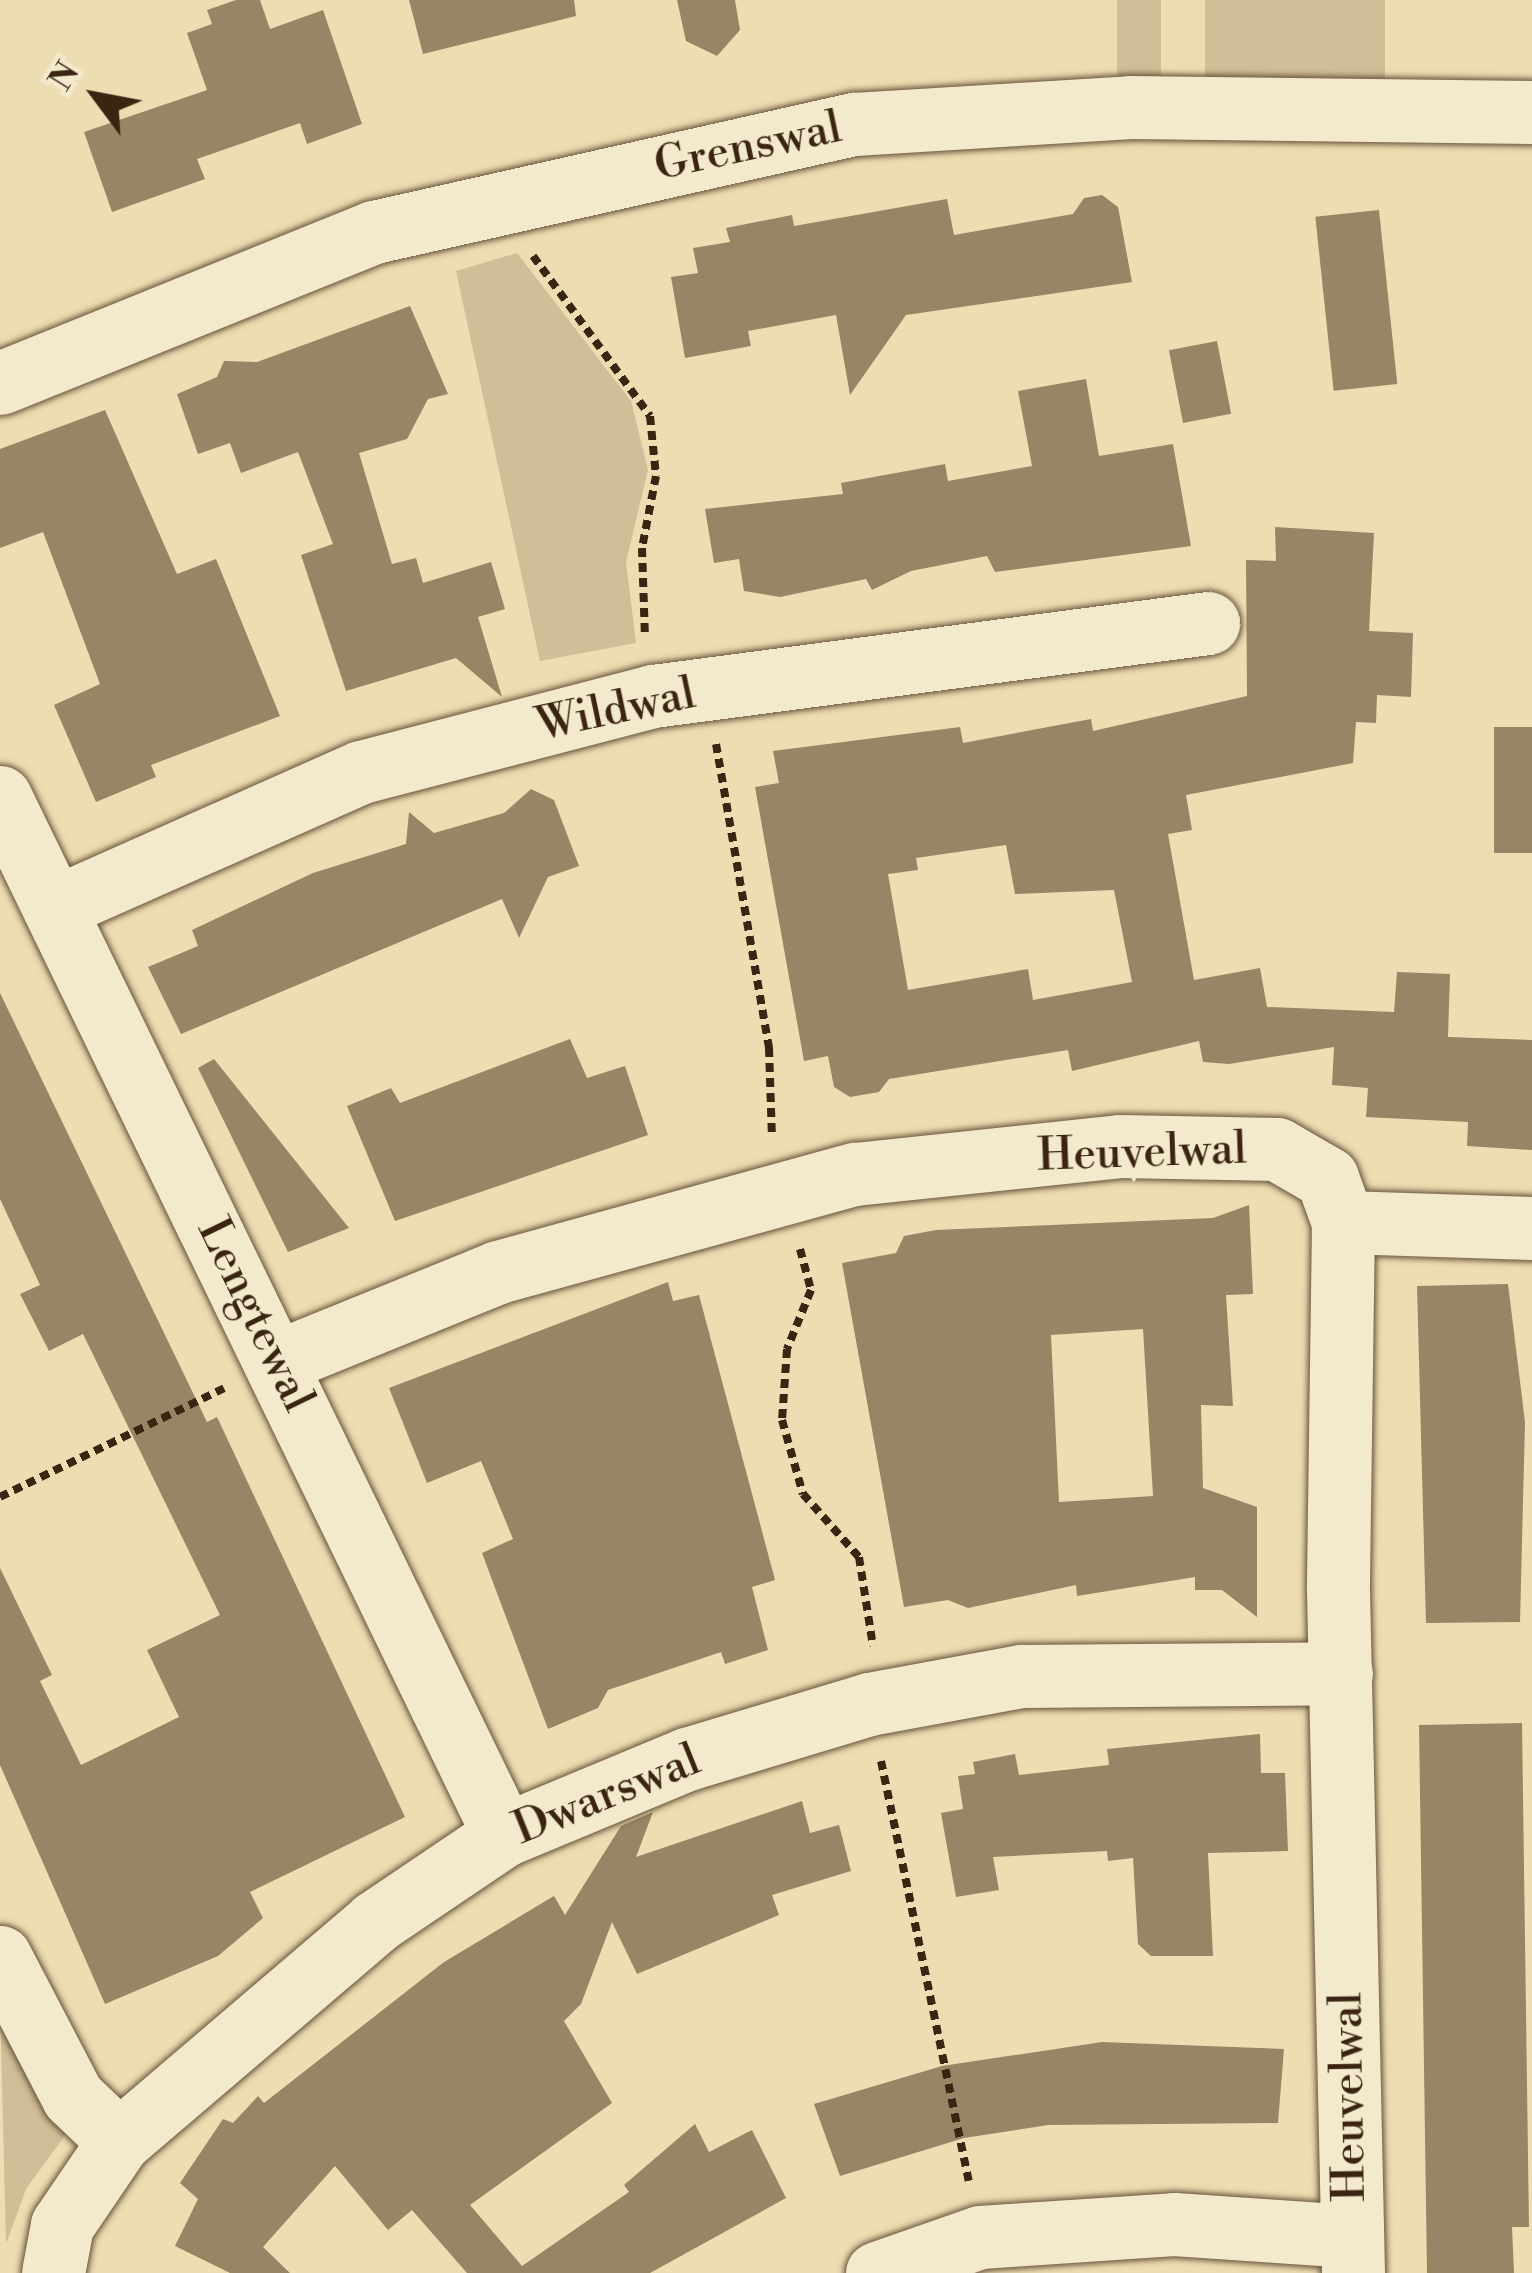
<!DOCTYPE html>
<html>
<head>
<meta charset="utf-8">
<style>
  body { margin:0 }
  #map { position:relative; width:1532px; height:2273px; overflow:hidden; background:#edddb2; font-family:"Libre Bodoni",serif }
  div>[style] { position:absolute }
  .green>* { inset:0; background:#cfbe97; transform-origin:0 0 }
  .building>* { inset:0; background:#988565; transform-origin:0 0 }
  .path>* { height:8px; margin-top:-4px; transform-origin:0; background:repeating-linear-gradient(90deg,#3b2512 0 9px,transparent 0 15px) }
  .roads { filter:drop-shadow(0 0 3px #68533a) drop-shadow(0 0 3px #68533a) }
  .minor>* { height:63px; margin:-31.5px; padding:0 31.5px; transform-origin:31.5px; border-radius:31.5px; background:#f3e9cd }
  span { translate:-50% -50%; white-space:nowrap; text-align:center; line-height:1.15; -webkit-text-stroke:12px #f3e9cd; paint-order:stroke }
  .street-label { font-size:45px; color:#3b2512 }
  .north { position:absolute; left:36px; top:36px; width:120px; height:120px; -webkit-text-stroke:9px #f3e9cd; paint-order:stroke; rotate:302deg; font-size:33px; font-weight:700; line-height:48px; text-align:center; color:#3b2512 }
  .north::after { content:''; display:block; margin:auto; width:42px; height:54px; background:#3b2512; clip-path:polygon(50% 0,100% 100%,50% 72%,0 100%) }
</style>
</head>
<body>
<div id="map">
  <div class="green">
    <div style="left:1117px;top:0;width:44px;height:80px"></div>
    <div style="left:1205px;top:0;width:180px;height:82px"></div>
    <div style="clip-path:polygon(517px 253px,631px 401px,648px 470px,626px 562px,636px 643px,540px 661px,456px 271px)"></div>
    <div style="clip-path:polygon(0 2002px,66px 2134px,26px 2189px,6px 2244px)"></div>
  </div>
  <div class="building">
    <div style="clip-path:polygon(236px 0,260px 0,270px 29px,323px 10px,362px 124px,307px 144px,300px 123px,197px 159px,205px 179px,112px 212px,84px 132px,207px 90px,187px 33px,212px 24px,207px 10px)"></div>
    <div style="clip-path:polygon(409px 0,574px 0,576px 16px,423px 54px)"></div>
    <div style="clip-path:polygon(677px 0,735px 0,740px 30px,717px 56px,686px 41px)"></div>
    <div style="clip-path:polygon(1102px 195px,1118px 207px,1132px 282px,906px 315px,850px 395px,836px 315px,748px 331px,751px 346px,685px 358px,671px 277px,698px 273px,693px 248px,730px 242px,726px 228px,792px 215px,794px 226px,947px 199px,954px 235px,1073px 214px,1084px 198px)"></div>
    <div style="left:1379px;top:210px;width:175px;height:64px;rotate:84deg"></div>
    <div style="clip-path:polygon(410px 306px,448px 394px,428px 399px,407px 439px,359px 453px,392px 564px,416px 558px,423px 583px,491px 562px,505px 609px,478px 617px,502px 697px,456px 658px,346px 691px,301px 555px,333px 544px,298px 452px,241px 473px,230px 443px,198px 454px,177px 394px,217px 377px,224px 361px,257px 362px)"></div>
    <div style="left:1217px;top:341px;width:74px;height:49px;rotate:79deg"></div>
    <div style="clip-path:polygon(1086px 379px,1099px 456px,1173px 444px,1191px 546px,995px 572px,987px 556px,911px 571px,872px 590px,866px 579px,780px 597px,744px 591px,739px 559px,714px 563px,705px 509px,843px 494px,841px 483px,945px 464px,948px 481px,1032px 466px,1018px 391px)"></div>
    <div style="clip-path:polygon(105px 410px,177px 574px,216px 559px,280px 716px,151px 765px,156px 777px,96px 802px,54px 705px,100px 684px,43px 532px,0 548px,0 449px)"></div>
    <div style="clip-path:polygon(evenodd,1275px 527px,1374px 533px,1369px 631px,1413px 633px,1411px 697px,1377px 695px,1376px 723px,1356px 722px,1353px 763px,1186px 795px,1192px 830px,1168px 834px,1194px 980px,1260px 968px,1267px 1007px,1394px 1012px,1397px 972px,1450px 974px,1448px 1037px,1532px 1040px,1532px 1150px,1467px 1146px,1468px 1122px,1366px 1117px,1368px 1088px,1332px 1085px,1334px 1047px,1229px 1064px,1203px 1062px,1199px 1041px,1072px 1071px,1068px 1050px,889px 1079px,879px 1092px,850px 1097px,834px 1087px,828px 1056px,804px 1061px,755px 787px,779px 783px,773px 751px,960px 727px,963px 743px,1091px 719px,1093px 731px,1247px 696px,1246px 560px,1276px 561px,1275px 527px,1006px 845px,1015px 894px,1114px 890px,1132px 982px,1033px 1000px,1028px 969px,908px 990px,888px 874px,918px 870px,916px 858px,1006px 845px)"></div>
    <div style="left:1494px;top:727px;width:38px;height:126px"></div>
    <div style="clip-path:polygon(531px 789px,554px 800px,579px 866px,548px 877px,519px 938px,502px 899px,181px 1034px,148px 967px,198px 946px,192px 930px,313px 873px,406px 844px,409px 812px,434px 833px,504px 813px)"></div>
    <div style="clip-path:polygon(0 993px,207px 1422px,217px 1417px,405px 1817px,250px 1892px,263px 1918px,218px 1956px,105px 2004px,0 1765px,0 1568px,52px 1675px,40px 1681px,81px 1765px,179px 1717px,147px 1650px,220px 1615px,83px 1334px,49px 1351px,20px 1294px,40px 1285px,0 1199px)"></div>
    <div style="clip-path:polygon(570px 1039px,587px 1078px,625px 1066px,648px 1135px,395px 1221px,347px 1106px,391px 1088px,400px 1103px)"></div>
    <div style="clip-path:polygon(214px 1059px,349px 1228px,288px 1252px,198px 1068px)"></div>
    <div style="clip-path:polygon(evenodd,1249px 1205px,1253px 1294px,1226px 1295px,1233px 1406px,1201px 1405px,1203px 1488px,1257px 1507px,1257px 1617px,1222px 1590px,1195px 1590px,1195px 1577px,1077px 1596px,1076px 1585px,968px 1608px,948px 1600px,904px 1607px,842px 1263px,896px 1253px,904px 1236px,936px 1230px,1213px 1218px,1249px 1205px,1143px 1329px,1153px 1496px,1059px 1502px,1051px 1335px,1143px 1329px)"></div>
    <div style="clip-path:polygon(668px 1282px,673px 1301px,699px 1295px,775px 1580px,752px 1587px,768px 1650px,725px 1664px,721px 1652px,608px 1690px,598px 1708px,548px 1729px,482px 1553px,513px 1539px,481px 1461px,427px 1483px,389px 1388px)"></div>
    <div style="clip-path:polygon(1508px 1284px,1525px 1422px,1520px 1622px,1426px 1623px,1417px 1286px)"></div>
    <div style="clip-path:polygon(1522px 1723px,1529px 2227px,1512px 2227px,1514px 2273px,1427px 2273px,1419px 1725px)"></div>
    <div style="clip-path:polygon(1260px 1734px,1261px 1773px,1285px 1773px,1288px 1851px,1208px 1853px,1213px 1956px,1151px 1956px,1138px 1944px,1133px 1858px,1108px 1861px,1107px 1851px,993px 1857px,999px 1890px,956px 1897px,941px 1813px,963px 1809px,958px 1776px,975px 1774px,973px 1762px,1015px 1754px,1019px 1775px,1109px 1765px,1107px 1749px)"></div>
    <div style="clip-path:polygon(802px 1801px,810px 1833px,839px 1825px,851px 1871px,772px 1895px,779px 1915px,637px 1974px,612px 1922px,581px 2004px,564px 2021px,612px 2103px,470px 2205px,522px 2266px,629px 2192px,624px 2185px,695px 2124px,709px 2152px,752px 2130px,786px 2198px,650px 2273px,467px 2273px,412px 2210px,388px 2230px,335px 2166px,263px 2247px,290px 2273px,230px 2273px,175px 2246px,198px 2199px,180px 2183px,223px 2119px,233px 2123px,258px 2096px,264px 2103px,444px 1962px,554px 1896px,565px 1915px,621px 1826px,653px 1812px,636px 1857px)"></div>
    <div style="clip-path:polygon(1102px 2042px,1284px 2049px,1278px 2123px,1048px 2125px,964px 2138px,840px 2176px,814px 2104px,942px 2066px)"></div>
  </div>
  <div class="path">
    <div style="left:533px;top:256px;width:198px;rotate:53.8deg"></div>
    <div style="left:650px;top:416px;width:60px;rotate:84.3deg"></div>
    <div style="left:656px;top:476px;width:73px;rotate:101deg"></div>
    <div style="left:642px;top:548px;width:90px;rotate:88.1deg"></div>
    <div style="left:716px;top:744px;width:309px;rotate:80.1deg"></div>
    <div style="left:769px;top:1048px;width:90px;rotate:88.1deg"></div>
    <div style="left:800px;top:1249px;width:42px;rotate:75deg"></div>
    <div style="left:811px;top:1290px;width:64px;rotate:112.1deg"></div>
    <div style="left:787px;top:1349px;width:71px;rotate:94deg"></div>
    <div style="left:782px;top:1420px;width:77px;rotate:74.2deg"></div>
    <div style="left:803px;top:1494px;width:84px;rotate:48.4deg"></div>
    <div style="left:859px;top:1557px;width:90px;rotate:81.1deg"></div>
    <div style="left:0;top:1497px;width:249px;rotate:-25.9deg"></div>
    <div style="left:881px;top:1761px;width:429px;rotate:78.2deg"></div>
  </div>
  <div class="roads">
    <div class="minor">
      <div style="left:0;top:383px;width:403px;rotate:-22deg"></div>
      <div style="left:374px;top:232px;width:492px;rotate:-12.7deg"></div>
      <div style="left:854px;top:124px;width:277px;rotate:-3.5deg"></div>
      <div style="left:1130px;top:107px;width:402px;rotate:0.7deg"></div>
      <div style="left:0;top:797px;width:1154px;rotate:64.1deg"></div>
      <div style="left:54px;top:908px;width:336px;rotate:-23.9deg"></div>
      <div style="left:361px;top:772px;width:302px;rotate:-14.6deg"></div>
      <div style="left:653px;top:696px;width:560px;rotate:-7.49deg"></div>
      <div style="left:1343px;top:1222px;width:189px;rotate:1.8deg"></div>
      <div style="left:279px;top:1361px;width:236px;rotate:-22.1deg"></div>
      <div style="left:498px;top:1272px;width:370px;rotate:-15.4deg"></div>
      <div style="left:855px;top:1174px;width:266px;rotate:-6deg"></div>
      <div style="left:1120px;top:1146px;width:157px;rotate:1.1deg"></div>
      <div style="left:1277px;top:1149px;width:58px;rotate:30.1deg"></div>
      <div style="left:1327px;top:1178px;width:47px;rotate:70deg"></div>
      <div style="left:1343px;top:1222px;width:368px;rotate:90.8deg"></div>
      <div style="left:1338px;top:1590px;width:683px;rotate:88.74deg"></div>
      <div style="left:0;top:1957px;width:158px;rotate:62.5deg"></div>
      <div style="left:73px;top:2097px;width:64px;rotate:43.7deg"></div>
      <div style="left:53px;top:2273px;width:49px;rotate:-79.4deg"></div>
      <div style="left:62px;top:2225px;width:102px;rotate:-55.8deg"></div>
      <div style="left:119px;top:2141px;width:337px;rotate:-40.5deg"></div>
      <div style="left:375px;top:1922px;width:156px;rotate:-34deg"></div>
      <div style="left:504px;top:1835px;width:198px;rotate:-22.6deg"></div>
      <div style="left:687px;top:1759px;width:190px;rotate:-16.8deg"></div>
      <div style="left:869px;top:1704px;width:156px;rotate:-10.4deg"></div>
      <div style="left:1022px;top:1676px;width:319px;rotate:-0.5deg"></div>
      <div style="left:877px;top:2273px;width:109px;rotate:-19.3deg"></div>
      <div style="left:980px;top:2237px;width:194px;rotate:-3.8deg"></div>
      <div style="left:1174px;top:2224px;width:178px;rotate:3.9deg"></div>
    </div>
  </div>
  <div class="street-label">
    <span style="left:748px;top:147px;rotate:-12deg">Grenswal</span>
    <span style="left:616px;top:710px;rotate:-12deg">Wildwal</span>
    <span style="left:1142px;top:1153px;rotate:-2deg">Heuvelwal</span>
    <span style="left:255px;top:1315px;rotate:64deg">Lengtewal</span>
    <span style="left:607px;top:1795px;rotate:-22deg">Dwarswal</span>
    <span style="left:1349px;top:2097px;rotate:-91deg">Heuvelwal</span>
  </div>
  <div class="north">N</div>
</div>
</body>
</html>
